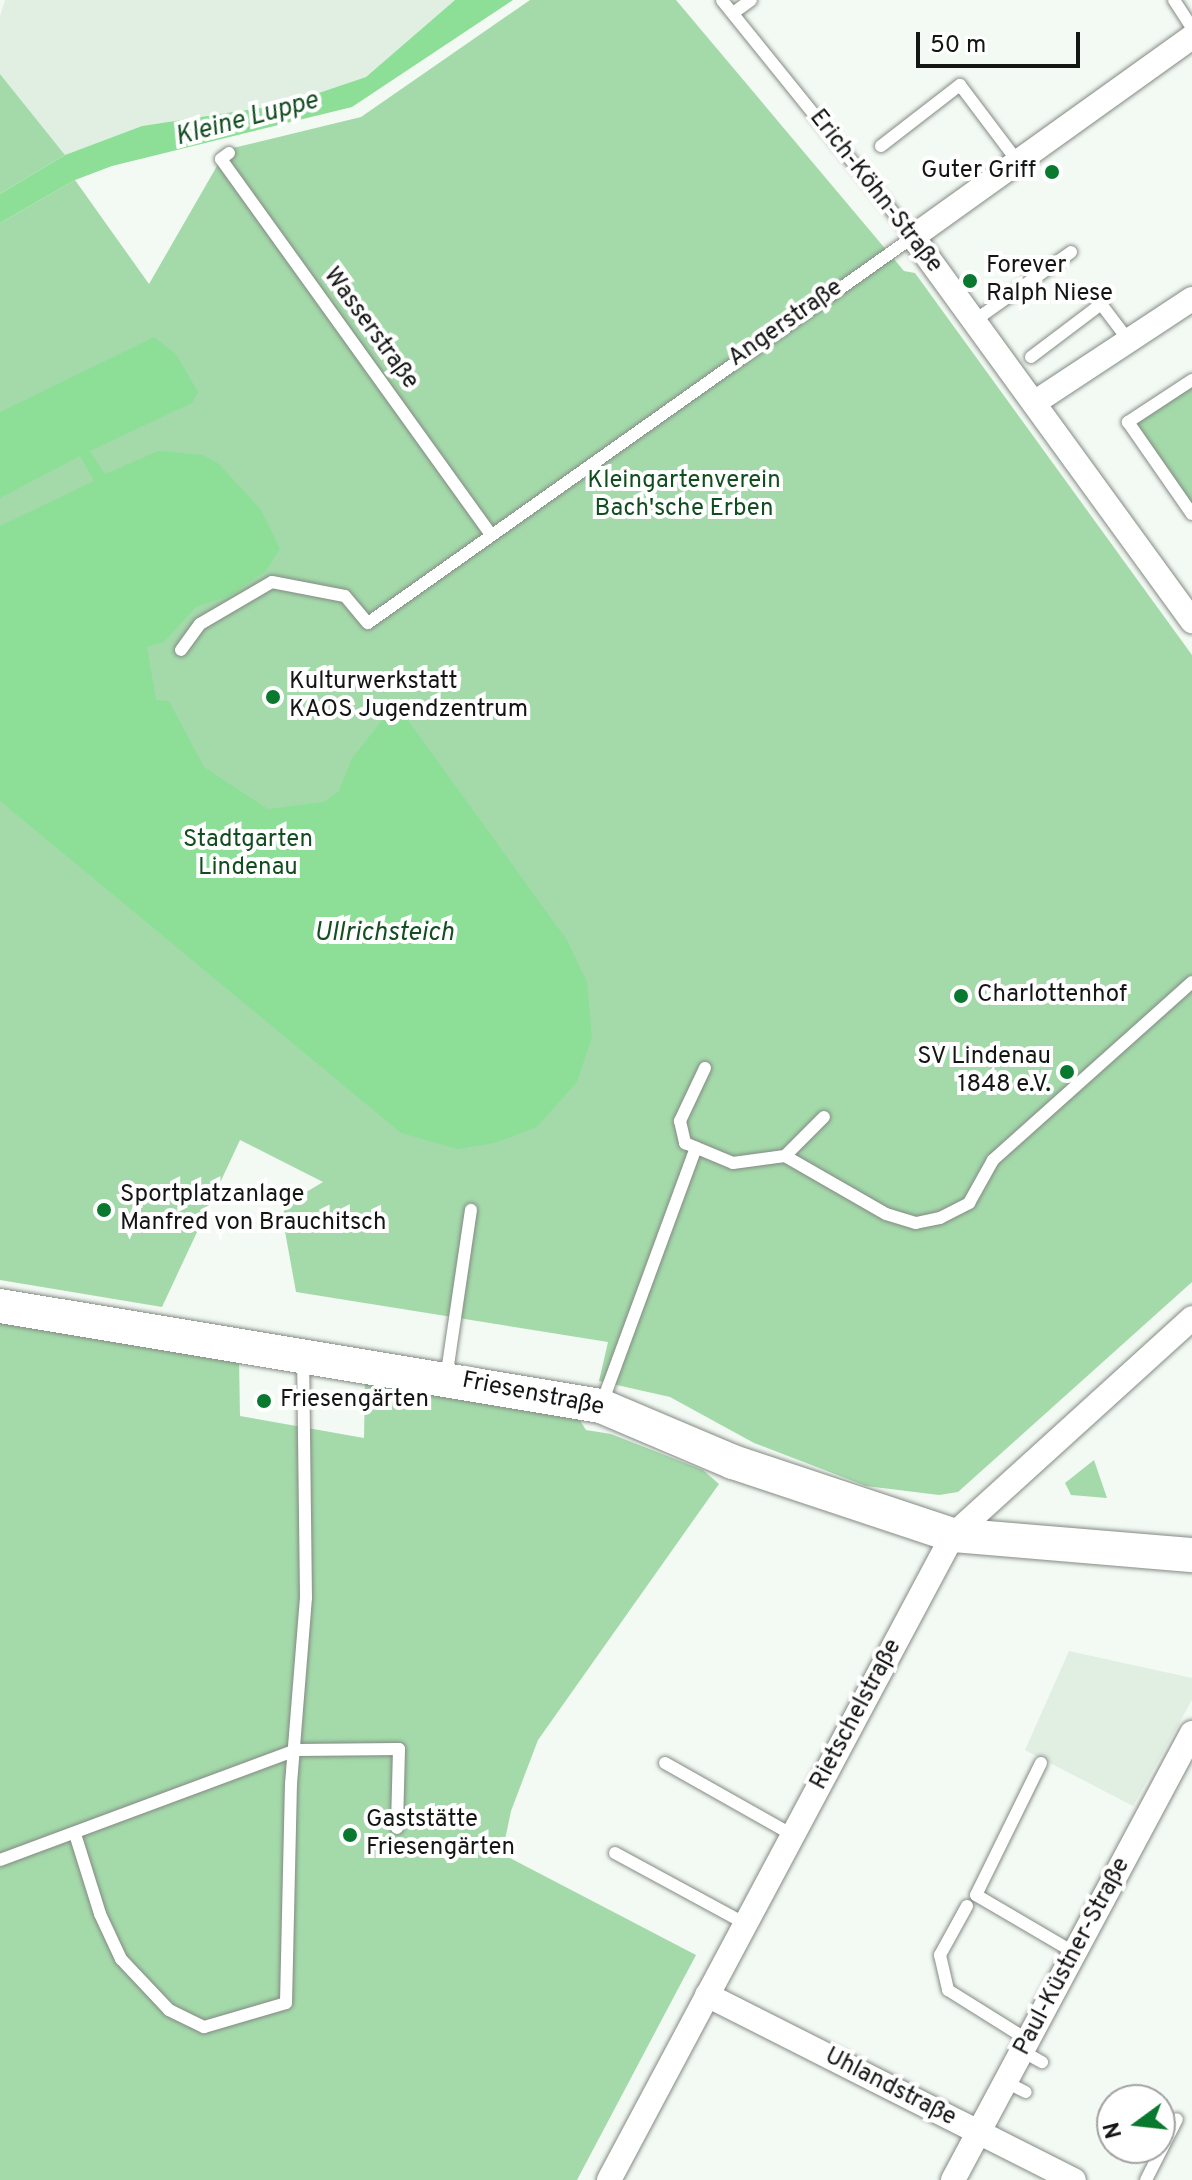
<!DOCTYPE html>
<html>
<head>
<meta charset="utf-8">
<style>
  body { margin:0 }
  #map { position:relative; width:1192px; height:2180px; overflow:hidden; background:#f3faf3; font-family:Overpass,sans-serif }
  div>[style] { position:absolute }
  .built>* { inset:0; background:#e1eee2 }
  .green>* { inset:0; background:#a4daaa }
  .water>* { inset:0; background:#8ddf98 }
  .roads { filter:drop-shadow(0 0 2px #848a84) drop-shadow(0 0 2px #848a84) }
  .lane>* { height:12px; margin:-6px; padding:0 6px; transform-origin:6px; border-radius:6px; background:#fff }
  .street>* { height:24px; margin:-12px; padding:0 12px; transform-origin:12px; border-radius:12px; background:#fff }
  .secondary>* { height:34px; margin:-17px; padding:0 17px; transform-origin:17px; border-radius:17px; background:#fff }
  .dots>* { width:22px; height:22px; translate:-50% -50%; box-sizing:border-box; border:4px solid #fff; border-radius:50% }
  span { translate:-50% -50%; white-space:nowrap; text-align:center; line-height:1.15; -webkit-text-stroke:8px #fff; paint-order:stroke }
  .poi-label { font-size:24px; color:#141614 }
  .right { translate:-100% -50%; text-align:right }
  .left { translate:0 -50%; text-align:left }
  .street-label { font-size:24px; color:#141614 }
  .park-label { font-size:24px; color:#124d20 }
  .water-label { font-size:26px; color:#144e21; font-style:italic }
  .north { position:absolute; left:1096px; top:2084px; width:80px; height:80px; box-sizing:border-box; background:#fff; border:2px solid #a1a2a1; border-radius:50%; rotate:255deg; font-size:22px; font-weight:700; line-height:32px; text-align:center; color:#141614 }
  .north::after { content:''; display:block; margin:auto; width:28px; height:36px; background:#08792e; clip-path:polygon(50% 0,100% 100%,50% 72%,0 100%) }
  .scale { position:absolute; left:916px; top:32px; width:164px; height:36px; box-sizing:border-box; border:4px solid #141614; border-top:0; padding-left:10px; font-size:24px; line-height:28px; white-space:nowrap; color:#141614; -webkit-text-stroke:6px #fff; paint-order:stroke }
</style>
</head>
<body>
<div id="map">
  <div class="built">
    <div style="clip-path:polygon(5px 0,455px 0,366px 77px,286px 104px,142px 126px,65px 155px,0 74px,0 16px)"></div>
    <div style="clip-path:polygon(1069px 1651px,1192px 1678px,1192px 1700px,1133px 1806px,1025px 1750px)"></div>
  </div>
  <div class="green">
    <div style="clip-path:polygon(530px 0,676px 0,904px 271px,915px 273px,1192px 655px,1192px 1282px,958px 1492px,939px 1495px,866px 1486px,754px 1443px,670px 1397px,599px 1381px,608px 1342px,296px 1292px,282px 1215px,288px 1203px,323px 1182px,240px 1140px,162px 1307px,0 1280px,0 223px,75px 180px,149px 284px,221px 159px,233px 148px,361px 117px)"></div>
    <div style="clip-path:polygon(0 74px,65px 155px,0 194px)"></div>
    <div style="clip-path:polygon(1192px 380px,1192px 514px,1128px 422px)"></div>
    <div style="clip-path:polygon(0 1317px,239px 1359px,240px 1416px,364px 1438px,365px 1381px,576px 1414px,586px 1430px,611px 1434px,703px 1470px,719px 1484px,538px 1740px,511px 1811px,502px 1854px,696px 1955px,577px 2180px,0 2180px)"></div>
    <div style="clip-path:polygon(1094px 1460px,1107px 1498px,1071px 1495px,1065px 1483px)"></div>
  </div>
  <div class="water">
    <div style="clip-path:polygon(455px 0,513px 0,352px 107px,112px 166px,75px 180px,0 223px,0 194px,65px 155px,142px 126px,286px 104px,366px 77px)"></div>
    <div style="clip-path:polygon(154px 337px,176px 354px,198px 392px,192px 403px,90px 451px,105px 474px,158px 451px,203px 455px,219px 464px,261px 510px,280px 549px,266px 571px,229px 596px,196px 607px,164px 642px,147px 647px,156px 700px,169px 701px,204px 767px,268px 809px,324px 802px,339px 791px,352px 758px,387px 714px,405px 716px,567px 940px,587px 982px,592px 1037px,577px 1082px,537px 1127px,495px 1143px,457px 1149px,401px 1133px,0 801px,0 526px,94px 481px,80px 456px,0 498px,0 412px)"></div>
  </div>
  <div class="roads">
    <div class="lane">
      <div style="left:1174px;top:0;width:33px;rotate:57deg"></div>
      <div style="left:733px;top:13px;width:22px;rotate:-36deg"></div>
      <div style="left:881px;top:146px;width:100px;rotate:-37.7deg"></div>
      <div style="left:960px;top:85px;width:96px;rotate:53deg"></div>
      <div style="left:229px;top:153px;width:10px;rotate:143deg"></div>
      <div style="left:221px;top:159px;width:461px;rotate:54.3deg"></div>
      <div style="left:974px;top:321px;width:119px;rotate:-35.4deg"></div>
      <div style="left:1031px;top:357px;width:88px;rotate:-37.1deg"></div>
      <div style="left:1101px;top:304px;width:46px;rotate:52.9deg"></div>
      <div style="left:1192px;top:380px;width:77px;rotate:146.7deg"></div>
      <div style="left:1128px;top:422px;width:112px;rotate:55.2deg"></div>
      <div style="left:181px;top:650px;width:32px;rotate:-54deg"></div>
      <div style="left:200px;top:624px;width:83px;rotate:-30.3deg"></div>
      <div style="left:272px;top:582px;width:74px;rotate:10.9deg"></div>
      <div style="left:345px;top:596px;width:35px;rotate:50deg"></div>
      <div style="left:368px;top:623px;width:668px;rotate:-35.31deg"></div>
      <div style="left:913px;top:237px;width:304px;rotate:-128.9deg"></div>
      <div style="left:705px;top:1068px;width:59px;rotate:115.3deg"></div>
      <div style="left:680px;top:1121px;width:23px;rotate:77deg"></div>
      <div style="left:685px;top:1143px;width:52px;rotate:22.6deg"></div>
      <div style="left:733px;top:1163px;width:52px;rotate:-7.7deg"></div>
      <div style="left:785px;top:1156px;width:55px;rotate:-45deg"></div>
      <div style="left:785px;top:1156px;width:116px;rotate:29.9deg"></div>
      <div style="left:886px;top:1214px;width:31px;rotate:17deg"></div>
      <div style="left:916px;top:1223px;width:25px;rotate:-12deg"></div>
      <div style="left:940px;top:1218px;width:33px;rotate:-27deg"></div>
      <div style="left:969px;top:1203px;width:49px;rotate:-60.8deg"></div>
      <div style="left:993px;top:1160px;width:267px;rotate:-41.8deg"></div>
      <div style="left:446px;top:1379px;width:171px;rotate:-81.6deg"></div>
      <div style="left:602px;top:1403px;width:272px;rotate:-69.8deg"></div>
      <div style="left:665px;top:1763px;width:147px;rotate:29.4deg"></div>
      <div style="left:1041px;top:1763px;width:147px;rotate:116.2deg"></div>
      <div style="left:976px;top:1895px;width:115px;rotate:30.4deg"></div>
      <div style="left:75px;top:1834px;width:84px;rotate:72.6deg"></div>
      <div style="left:100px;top:1914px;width:50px;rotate:65deg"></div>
      <div style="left:121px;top:1959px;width:70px;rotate:46.7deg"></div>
      <div style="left:169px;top:2010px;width:39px;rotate:26deg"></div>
      <div style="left:204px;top:2027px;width:85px;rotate:-16.3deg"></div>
      <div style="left:286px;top:2003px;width:219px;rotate:-88.7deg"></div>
      <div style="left:291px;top:1784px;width:187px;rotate:-85.4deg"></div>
      <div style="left:306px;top:1598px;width:239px;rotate:-90.7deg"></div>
      <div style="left:615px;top:1853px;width:149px;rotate:28.5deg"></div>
      <div style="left:0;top:1860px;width:316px;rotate:-20.4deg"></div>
      <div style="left:296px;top:1750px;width:103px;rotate:-0.6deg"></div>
      <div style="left:399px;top:1749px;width:79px;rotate:91.5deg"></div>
      <div style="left:967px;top:1906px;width:56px;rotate:118.9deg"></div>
      <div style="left:940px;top:1955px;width:36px;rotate:77deg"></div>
      <div style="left:948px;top:1990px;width:94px;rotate:32deg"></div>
      <div style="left:1022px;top:2051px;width:23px;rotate:29deg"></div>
      <div style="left:1006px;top:2082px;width:22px;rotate:27deg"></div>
      <div style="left:1146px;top:2180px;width:68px;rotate:-63.1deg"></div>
    </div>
    <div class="street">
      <div style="left:1192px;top:37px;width:343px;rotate:144.4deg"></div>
      <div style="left:913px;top:237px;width:475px;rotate:54deg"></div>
      <div style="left:1034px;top:403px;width:189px;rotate:-33.4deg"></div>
      <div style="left:707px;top:1995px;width:411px;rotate:26.8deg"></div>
      <div style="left:609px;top:2180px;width:731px;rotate:-61.93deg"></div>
      <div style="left:953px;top:1535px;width:323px;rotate:-42.2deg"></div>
      <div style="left:953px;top:2180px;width:507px;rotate:-61.87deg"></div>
    </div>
    <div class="secondary">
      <div style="left:0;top:1306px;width:609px;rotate:9.45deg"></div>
      <div style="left:601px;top:1406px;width:143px;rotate:23deg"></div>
      <div style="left:733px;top:1462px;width:232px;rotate:18.4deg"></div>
      <div style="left:953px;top:1535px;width:240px;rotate:4.8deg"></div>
    </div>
  </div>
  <div class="dots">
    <div style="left:1052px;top:172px;background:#08792e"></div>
    <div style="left:970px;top:281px;background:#08792e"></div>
    <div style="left:273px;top:697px;background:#08792e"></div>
    <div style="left:961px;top:996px;background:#08792e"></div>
    <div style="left:1067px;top:1072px;background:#08792e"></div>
    <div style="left:104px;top:1210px;background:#08792e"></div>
    <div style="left:264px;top:1401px;background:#08792e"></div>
    <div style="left:350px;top:1835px;background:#08792e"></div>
  </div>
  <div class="poi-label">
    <span class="right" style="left:1036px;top:172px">Guter Griff</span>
    <span class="left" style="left:986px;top:281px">Forever<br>Ralph Niese</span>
    <span class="left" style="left:289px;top:697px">Kulturwerkstatt<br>KAOS Jugendzentrum</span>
    <span class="left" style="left:977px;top:996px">Charlottenhof</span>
    <span class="right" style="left:1051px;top:1072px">SV Lindenau<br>1848 e.V.</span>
    <span class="left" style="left:120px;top:1210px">Sportplatzanlage<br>Manfred von Brauchitsch</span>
    <span class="left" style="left:280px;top:1401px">Friesengärten</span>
    <span class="left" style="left:366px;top:1835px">Gaststätte<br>Friesengärten</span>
  </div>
  <div class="street-label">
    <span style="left:875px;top:192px;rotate:52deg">Erich-Köhn-Straße</span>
    <span style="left:786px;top:324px;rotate:-35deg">Angerstraße</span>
    <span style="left:370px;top:329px;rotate:54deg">Wasserstraße</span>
    <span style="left:533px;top:1395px;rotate:11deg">Friesenstraße</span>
    <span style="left:857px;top:1715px;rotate:-62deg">Rietschelstraße</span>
    <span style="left:1073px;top:1957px;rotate:-62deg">Paul-Küstner-Straße</span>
    <span style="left:890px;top:2088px;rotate:27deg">Uhlandstraße</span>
  </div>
  <div class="park-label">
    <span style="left:684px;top:496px">Kleingartenverein<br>Bach'sche Erben</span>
    <span style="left:248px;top:855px">Stadtgarten<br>Lindenau</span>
  </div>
  <div class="water-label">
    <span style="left:247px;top:120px;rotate:-15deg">Kleine Luppe</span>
    <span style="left:384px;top:934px">Ullrichsteich</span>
  </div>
  <div class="north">N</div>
  <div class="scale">50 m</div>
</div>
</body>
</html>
